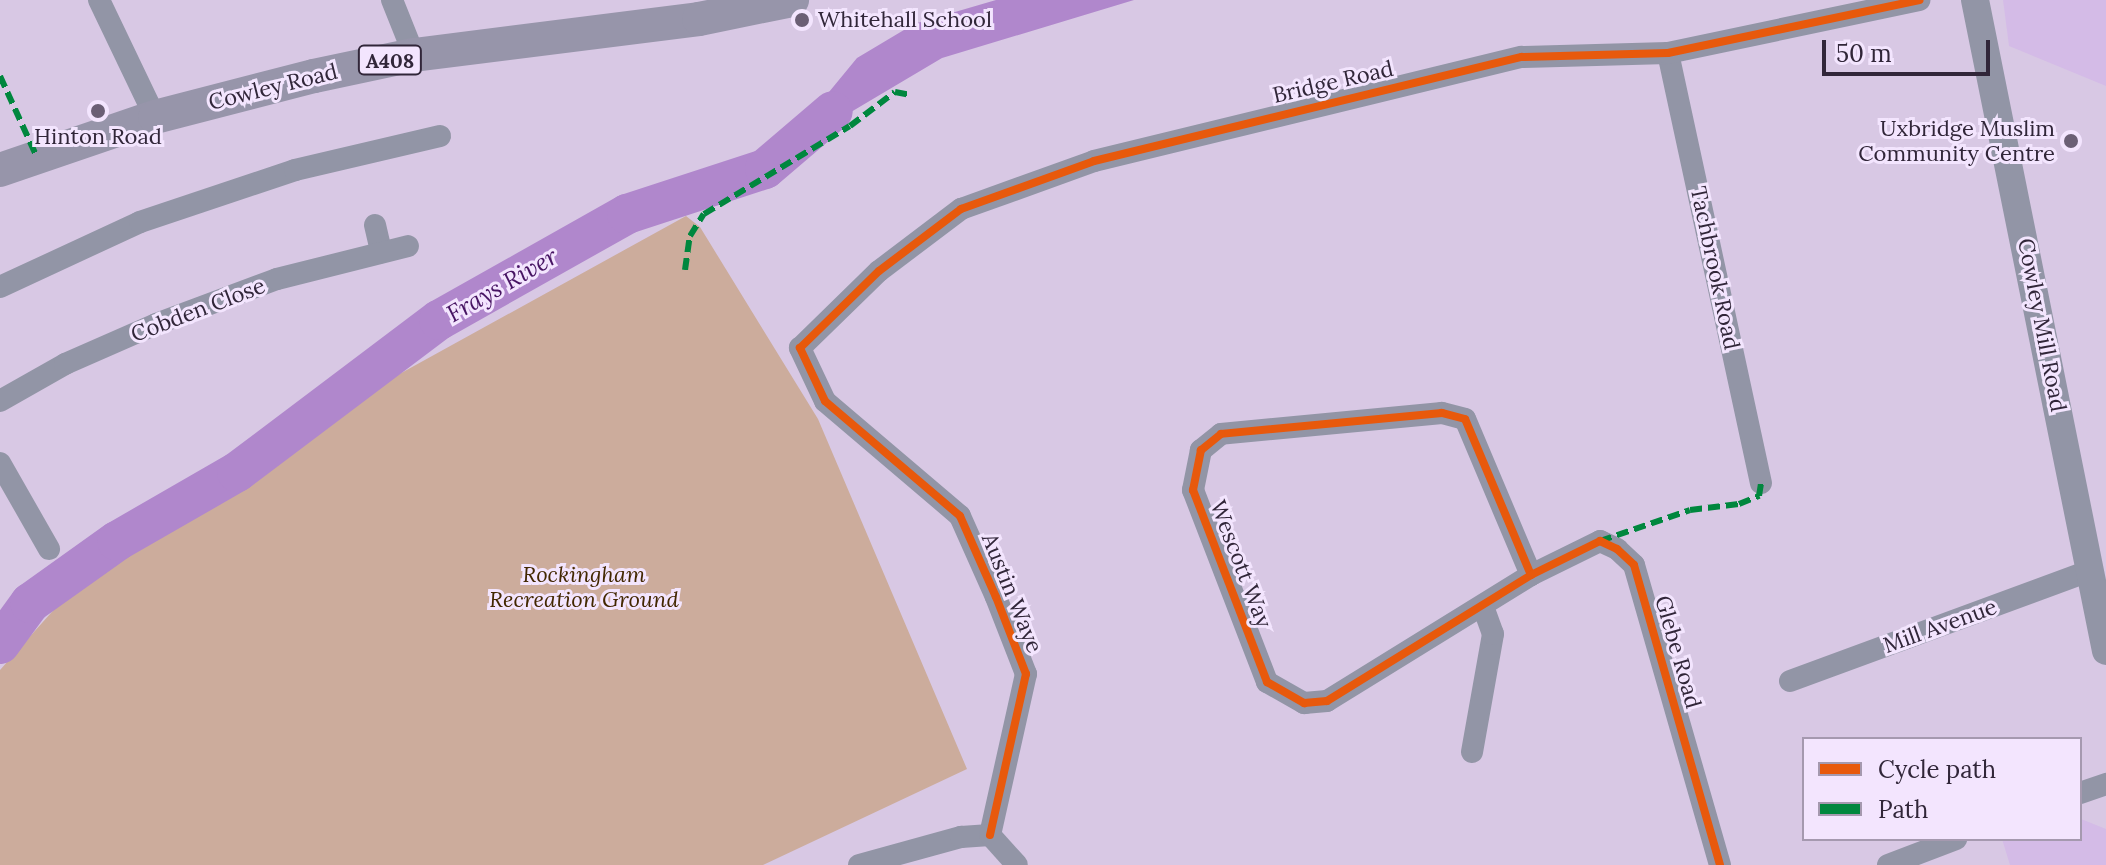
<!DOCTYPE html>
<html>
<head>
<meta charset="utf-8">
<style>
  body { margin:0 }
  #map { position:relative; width:2106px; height:865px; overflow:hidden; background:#d8c8e4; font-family:Lora,serif }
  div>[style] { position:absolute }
  .built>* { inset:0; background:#d4bbe7 }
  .green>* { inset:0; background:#ccac9c }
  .water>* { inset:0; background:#b087cc }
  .river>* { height:40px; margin:-20px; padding:0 20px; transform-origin:20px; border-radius:20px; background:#b087cc }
  .minor>* { height:22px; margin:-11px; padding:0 11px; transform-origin:11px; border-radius:11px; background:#9295a6 }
  .tertiary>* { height:28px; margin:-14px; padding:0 14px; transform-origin:14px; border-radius:14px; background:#9295a6 }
  .primary>* { height:34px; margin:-17px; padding:0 17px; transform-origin:17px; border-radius:17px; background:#9795aa }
  .quiet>* { height:6px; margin-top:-3px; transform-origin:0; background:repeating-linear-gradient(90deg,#00873e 0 12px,transparent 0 18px) }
  .cycleway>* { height:8px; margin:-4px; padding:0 4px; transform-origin:4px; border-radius:4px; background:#e8590c }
  .dots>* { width:22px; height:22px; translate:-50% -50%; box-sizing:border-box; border:4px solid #f3e5fe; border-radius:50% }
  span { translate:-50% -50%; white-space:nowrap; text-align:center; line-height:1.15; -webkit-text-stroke:6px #f3e5fe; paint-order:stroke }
  .shield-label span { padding:2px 6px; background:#f3e5fe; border:2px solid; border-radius:6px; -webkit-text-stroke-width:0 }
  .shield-label { font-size:20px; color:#312639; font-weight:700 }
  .poi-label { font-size:22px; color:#312639 }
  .left { translate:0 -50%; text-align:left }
  .right { translate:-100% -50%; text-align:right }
  .street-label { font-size:22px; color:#312639 }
  .park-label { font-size:22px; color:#422700; font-style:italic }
  .water-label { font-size:24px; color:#471463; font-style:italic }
  .legend { position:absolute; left:1802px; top:737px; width:280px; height:104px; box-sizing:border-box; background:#f3e5fe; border:2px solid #a599af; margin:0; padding:10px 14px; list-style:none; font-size:24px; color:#312639 }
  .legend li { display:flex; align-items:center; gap:16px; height:40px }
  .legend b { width:40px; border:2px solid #a599af }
  .scale { position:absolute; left:1822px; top:40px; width:168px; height:36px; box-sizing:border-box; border:4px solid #312639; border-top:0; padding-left:10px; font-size:24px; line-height:28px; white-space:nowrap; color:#312639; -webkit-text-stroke:6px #f3e5fe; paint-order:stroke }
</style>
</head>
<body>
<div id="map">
  <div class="built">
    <div style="clip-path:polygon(2003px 0,2106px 0,2106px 86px,2009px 46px)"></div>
    <div style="clip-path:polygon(2081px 819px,2106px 829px,2106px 865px,2010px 865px,2002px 839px,2080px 839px)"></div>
  </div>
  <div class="green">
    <div style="clip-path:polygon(686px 216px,700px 227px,818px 419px,967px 769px,763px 865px,0 865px,0 670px,67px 595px,296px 448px,394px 377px)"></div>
  </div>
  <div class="water">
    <div style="clip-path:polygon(996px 0,1134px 0,942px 58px,851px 112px,796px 156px,783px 131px,829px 92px,857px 58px,914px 24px)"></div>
  </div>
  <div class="river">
    <div style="left:0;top:644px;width:51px;rotate:-53.8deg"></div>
    <div style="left:30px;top:603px;width:107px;rotate:-35.5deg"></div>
    <div style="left:117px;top:541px;width:138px;rotate:-29.9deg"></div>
    <div style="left:237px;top:472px;width:253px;rotate:-37deg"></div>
    <div style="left:439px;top:320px;width:216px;rotate:-29.4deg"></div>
    <div style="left:627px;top:214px;width:145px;rotate:-18.1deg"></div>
    <div style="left:765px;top:169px;width:89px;rotate:-40.5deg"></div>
  </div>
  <div class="minor">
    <div style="left:99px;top:0;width:130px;rotate:64.4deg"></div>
    <div style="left:392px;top:0;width:59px;rotate:68.2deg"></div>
    <div style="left:1668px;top:53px;width:440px;rotate:77.8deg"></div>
    <div style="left:375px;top:225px;width:28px;rotate:77deg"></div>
    <div style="left:0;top:287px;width:154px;rotate:-24.9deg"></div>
    <div style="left:140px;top:222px;width:163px;rotate:-18.5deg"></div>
    <div style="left:295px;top:170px;width:149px;rotate:-13.2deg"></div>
    <div style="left:0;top:401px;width:75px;rotate:-29.6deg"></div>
    <div style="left:65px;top:364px;width:99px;rotate:-23.7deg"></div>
    <div style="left:156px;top:324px;width:129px;rotate:-20.4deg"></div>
    <div style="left:277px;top:279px;width:135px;rotate:-14.1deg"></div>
    <div style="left:0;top:463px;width:99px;rotate:60.3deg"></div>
    <div style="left:1531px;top:575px;width:169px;rotate:-112.9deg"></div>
    <div style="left:1465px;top:419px;width:24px;rotate:-165deg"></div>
    <div style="left:1442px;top:413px;width:222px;rotate:174.6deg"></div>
    <div style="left:1221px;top:434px;width:26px;rotate:141deg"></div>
    <div style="left:1201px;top:450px;width:41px;rotate:101.3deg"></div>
    <div style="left:1193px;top:490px;width:206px;rotate:68.9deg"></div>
    <div style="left:1267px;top:682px;width:43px;rotate:29.6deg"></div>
    <div style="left:1304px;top:703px;width:23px;rotate:-5deg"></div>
    <div style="left:1327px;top:701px;width:240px;rotate:-31.7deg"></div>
    <div style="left:1531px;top:575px;width:77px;rotate:-26.2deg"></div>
    <div style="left:1600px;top:541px;width:19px;rotate:25deg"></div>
    <div style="left:1617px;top:549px;width:23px;rotate:43deg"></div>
    <div style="left:1634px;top:565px;width:312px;rotate:74deg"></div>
    <div style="left:1790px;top:681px;width:321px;rotate:-20.2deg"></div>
    <div style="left:1472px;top:752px;width:120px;rotate:-79.9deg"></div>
    <div style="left:1493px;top:634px;width:29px;rotate:-110deg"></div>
    <div style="left:2080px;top:793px;width:28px;rotate:-19deg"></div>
    <div style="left:990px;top:835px;width:165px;rotate:-77.4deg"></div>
    <div style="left:1026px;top:674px;width:83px;rotate:-111.3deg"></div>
    <div style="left:996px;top:597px;width:89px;rotate:-114deg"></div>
    <div style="left:960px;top:516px;width:177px;rotate:-139.6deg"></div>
    <div style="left:825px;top:401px;width:59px;rotate:-115.3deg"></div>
    <div style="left:800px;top:348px;width:110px;rotate:-44.3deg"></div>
    <div style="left:879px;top:271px;width:103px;rotate:-37.1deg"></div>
    <div style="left:961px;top:209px;width:141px;rotate:-19.8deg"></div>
    <div style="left:1094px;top:161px;width:440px;rotate:-13.7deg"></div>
    <div style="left:1522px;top:57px;width:146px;rotate:-1.6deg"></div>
    <div style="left:1668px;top:53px;width:257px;rotate:-11.9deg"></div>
    <div style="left:859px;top:865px;width:106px;rotate:-15.4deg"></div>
    <div style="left:961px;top:837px;width:29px;rotate:-4deg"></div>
    <div style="left:990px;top:835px;width:40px;rotate:48deg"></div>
    <div style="left:1888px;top:865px;width:73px;rotate:-20.9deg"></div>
  </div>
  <div class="tertiary">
    <div style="left:1975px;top:0;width:664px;rotate:78.62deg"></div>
  </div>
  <div class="primary">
    <div style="left:0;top:170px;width:164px;rotate:-18.9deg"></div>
    <div style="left:155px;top:117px;width:164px;rotate:-14.5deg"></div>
    <div style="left:314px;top:76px;width:102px;rotate:-11.9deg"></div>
    <div style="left:414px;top:55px;width:287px;rotate:-7.2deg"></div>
    <div style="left:699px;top:19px;width:95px;rotate:-11.5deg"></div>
  </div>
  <div class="quiet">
    <div style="left:0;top:76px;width:87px;rotate:65.5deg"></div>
    <div style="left:685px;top:270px;width:34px;rotate:-82deg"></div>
    <div style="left:690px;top:236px;width:26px;rotate:-58deg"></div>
    <div style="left:704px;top:214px;width:170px;rotate:-31.1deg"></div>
    <div style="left:850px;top:126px;width:56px;rotate:-37.1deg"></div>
    <div style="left:895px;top:92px;width:16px;rotate:11deg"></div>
    <div style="left:1600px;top:541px;width:95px;rotate:-19deg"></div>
    <div style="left:1690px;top:510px;width:49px;rotate:-7deg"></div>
    <div style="left:1739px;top:504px;width:22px;rotate:-22deg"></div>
    <div style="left:1759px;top:496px;width:13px;rotate:-81deg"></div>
  </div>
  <div class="cycleway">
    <div style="left:1531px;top:575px;width:169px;rotate:-112.9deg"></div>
    <div style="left:1465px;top:419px;width:24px;rotate:-165deg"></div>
    <div style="left:1442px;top:413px;width:222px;rotate:174.6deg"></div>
    <div style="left:1221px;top:434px;width:26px;rotate:141deg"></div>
    <div style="left:1201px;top:450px;width:41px;rotate:101.3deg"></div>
    <div style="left:1193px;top:490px;width:206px;rotate:68.9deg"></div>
    <div style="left:1267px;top:682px;width:43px;rotate:29.6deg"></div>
    <div style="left:1304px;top:703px;width:23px;rotate:-5deg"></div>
    <div style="left:1327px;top:701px;width:240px;rotate:-31.7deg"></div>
    <div style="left:1531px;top:575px;width:77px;rotate:-26.2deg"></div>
    <div style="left:1600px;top:541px;width:19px;rotate:25deg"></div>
    <div style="left:1617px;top:549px;width:23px;rotate:43deg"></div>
    <div style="left:1634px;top:565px;width:312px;rotate:74deg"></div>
    <div style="left:990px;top:835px;width:165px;rotate:-77.4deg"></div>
    <div style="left:1026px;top:674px;width:83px;rotate:-111.3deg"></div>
    <div style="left:996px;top:597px;width:89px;rotate:-114deg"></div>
    <div style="left:960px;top:516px;width:177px;rotate:-139.6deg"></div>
    <div style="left:825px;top:401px;width:59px;rotate:-115.3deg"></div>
    <div style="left:800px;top:348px;width:110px;rotate:-44.3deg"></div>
    <div style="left:879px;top:271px;width:103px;rotate:-37.1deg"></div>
    <div style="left:961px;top:209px;width:141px;rotate:-19.8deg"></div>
    <div style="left:1094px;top:161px;width:440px;rotate:-13.7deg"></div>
    <div style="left:1522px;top:57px;width:146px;rotate:-1.6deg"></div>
    <div style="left:1668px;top:53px;width:257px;rotate:-11.9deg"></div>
  </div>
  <div class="dots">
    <div style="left:802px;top:20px;background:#6b5f75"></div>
    <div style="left:98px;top:111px;background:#6b5f75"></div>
    <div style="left:2071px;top:141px;background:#6b5f75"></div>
  </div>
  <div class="shield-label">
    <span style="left:390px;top:60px">A408</span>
  </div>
  <div class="poi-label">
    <span class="left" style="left:818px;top:20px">Whitehall School</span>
    <span class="right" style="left:2055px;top:141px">Uxbridge Muslim<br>Community Centre</span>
    <span style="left:98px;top:137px">Hinton Road</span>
  </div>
  <div class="street-label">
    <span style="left:1333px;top:82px;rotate:-13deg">Bridge Road</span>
    <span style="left:273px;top:87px;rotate:-14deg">Cowley Road</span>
    <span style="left:1715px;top:268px;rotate:78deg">Tachbrook Road</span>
    <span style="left:198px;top:310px;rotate:-21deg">Cobden Close</span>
    <span style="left:2042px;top:325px;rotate:79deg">Cowley Mill Road</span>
    <span style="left:1241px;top:564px;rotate:69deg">Wescott Way</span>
    <span style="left:1012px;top:593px;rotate:68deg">Austin Waye</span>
    <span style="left:1940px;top:626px;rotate:-20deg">Mill Avenue</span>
    <span style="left:1678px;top:652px;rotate:74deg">Glebe Road</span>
  </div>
  <div class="park-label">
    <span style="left:584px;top:587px">Rockingham<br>Recreation Ground</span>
  </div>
  <div class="water-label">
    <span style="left:502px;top:285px;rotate:-30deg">Frays River</span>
  </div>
  <ul class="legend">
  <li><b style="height:10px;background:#e8590c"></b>Cycle path</li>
  <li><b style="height:10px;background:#00873e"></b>Path</li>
  </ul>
  <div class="scale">50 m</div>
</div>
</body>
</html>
